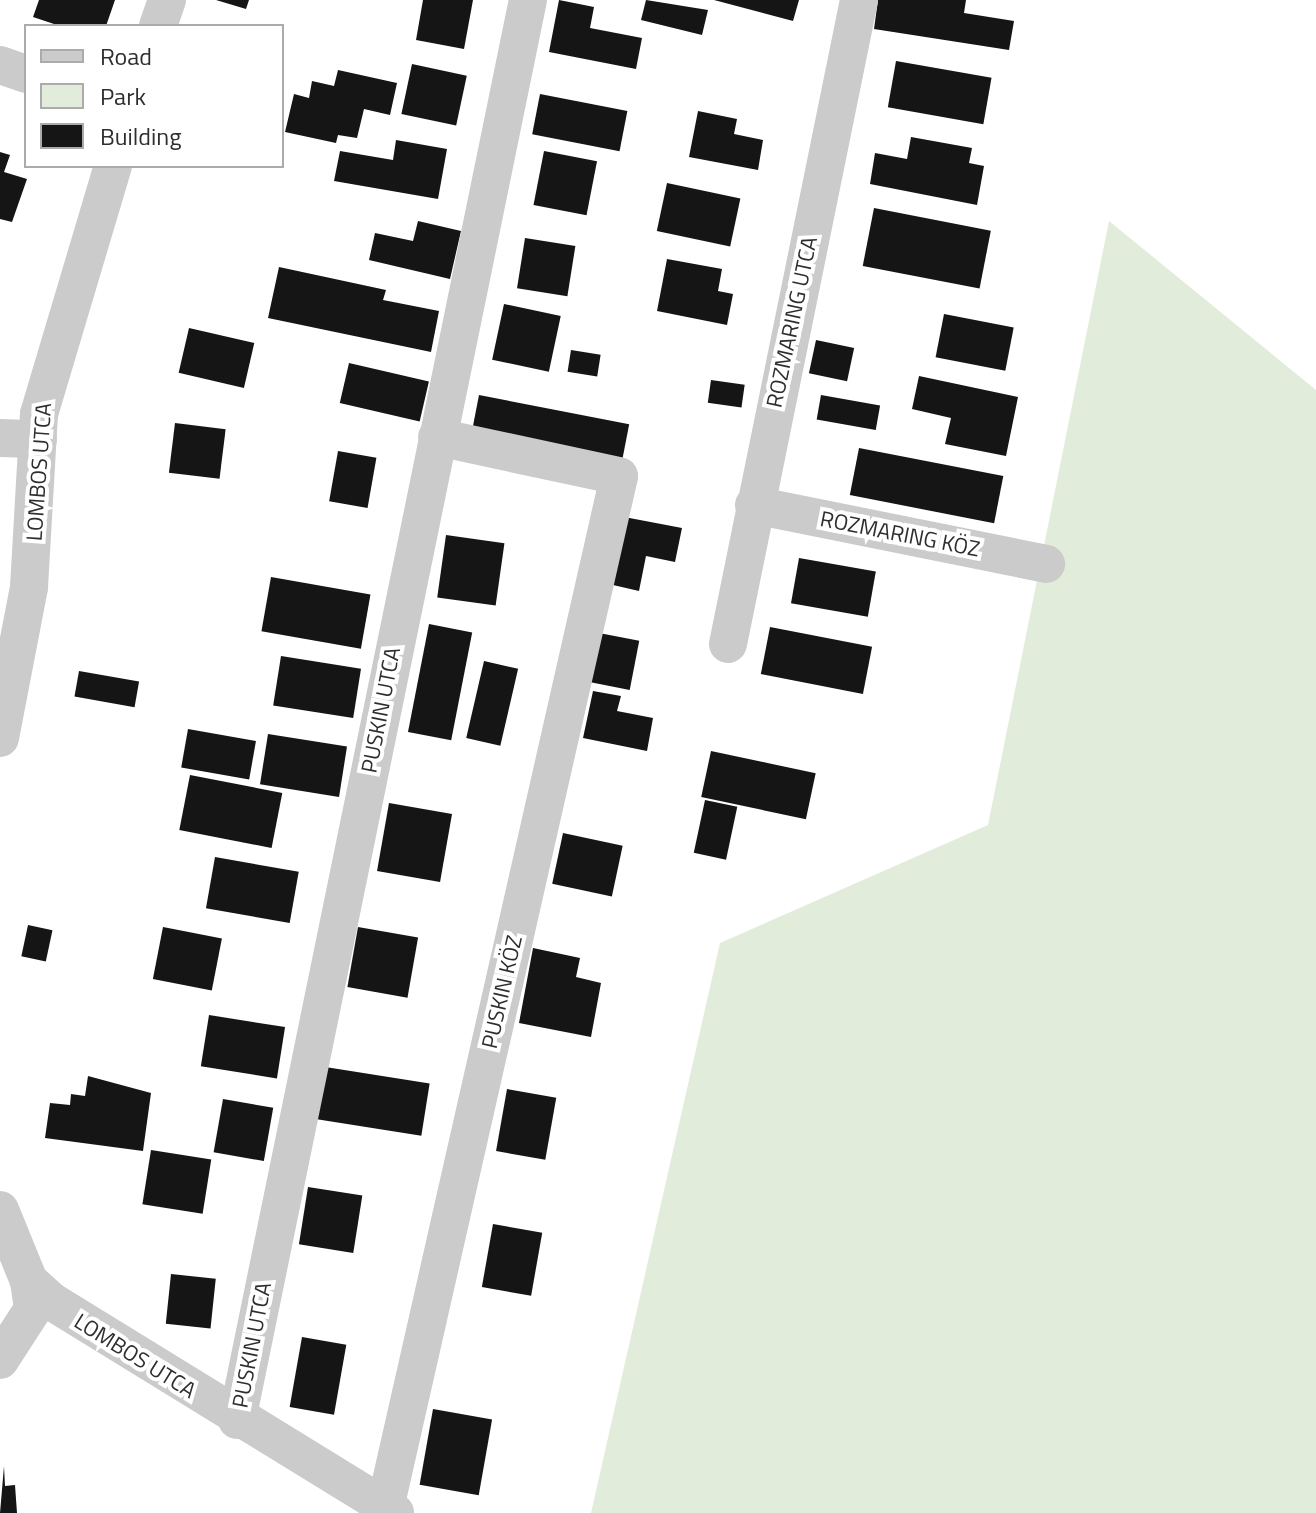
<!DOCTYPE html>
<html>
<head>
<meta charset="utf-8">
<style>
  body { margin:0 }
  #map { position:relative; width:1316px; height:1513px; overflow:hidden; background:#fff; font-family:"Titillium Web",sans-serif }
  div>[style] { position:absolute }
  .green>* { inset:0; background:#e1ecda }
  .building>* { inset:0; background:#151515; transform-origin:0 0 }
  .minor>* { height:38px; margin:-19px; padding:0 19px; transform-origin:19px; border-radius:19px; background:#cbcbcb }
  span { translate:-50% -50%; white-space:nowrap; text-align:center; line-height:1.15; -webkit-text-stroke:8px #fff; paint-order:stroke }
  .street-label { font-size:22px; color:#2e2e2e }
  .legend { position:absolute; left:24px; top:24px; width:260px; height:144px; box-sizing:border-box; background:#fff; border:2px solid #ababab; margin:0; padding:10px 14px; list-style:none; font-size:24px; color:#2e2e2e }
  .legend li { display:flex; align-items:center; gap:16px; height:40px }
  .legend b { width:40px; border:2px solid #ababab }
</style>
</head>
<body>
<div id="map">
  <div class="green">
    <div style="clip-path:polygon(1109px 221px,1316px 390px,1316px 1513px,591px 1513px,720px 943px,988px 825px)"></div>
  </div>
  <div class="building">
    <div style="clip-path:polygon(39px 0,115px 0,106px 26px,60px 26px,33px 17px)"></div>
    <div style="clip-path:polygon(216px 0,249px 0,246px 9px)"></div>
    <div style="clip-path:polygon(423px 0,473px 0,464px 49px,416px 40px)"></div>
    <div style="clip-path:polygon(559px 0,594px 7px,590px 28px,642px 38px,636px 69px,549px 52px)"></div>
    <div style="clip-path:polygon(646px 0,708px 10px,702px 35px,641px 20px)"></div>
    <div style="clip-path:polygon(714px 0,799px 0,793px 21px)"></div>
    <div style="clip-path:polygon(878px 0,966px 0,964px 13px,1014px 21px,1009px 50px,874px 29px)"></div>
    <div style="left:896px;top:61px;width:97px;height:47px;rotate:10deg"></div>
    <div style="left:412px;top:64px;width:56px;height:51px;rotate:12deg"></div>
    <div style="clip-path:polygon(338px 70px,397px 83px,390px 115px,364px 109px,357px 138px,338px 135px,336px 143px,285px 132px,294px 94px,309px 98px,312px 81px,334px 86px)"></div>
    <div style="left:540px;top:94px;width:89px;height:41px;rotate:11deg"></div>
    <div style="clip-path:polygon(698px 111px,737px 119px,734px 134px,763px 140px,758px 170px,689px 157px)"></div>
    <div style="clip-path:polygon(911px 137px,972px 148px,969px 163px,984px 166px,977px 205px,870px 184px,875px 153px,907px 159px)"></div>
    <div style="clip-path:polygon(396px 140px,447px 149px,438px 199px,334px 181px,340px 151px,393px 160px)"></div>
    <div style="left:544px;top:151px;width:54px;height:55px;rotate:11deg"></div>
    <div style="clip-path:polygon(0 152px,10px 155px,4px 172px,27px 179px,12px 222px,0 219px)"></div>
    <div style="left:667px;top:183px;width:75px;height:49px;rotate:12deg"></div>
    <div style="left:874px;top:208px;width:119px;height:59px;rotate:11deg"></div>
    <div style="clip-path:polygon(418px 221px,461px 231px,450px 279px,369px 260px,375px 233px,413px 241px)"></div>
    <div style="left:525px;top:238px;width:51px;height:51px;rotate:9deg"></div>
    <div style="clip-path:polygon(667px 259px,722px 269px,718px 291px,733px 294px,727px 325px,657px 311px)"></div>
    <div style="clip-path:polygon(279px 267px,386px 290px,383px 300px,439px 311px,431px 352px,268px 318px)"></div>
    <div style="left:504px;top:304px;width:58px;height:57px;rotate:12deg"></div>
    <div style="left:944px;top:314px;width:71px;height:44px;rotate:11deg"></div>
    <div style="left:189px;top:328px;width:67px;height:46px;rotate:13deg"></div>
    <div style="left:816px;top:340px;width:39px;height:34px;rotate:12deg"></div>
    <div style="left:571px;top:350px;width:30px;height:22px;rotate:9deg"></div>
    <div style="left:349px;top:363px;width:82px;height:41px;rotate:13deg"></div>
    <div style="clip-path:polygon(919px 376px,1018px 397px,1006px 456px,945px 444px,951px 418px,912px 409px)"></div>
    <div style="left:711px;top:380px;width:34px;height:23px;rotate:8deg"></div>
    <div style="left:479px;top:395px;width:153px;height:41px;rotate:11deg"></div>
    <div style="left:821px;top:395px;width:60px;height:25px;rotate:10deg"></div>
    <div style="left:175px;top:423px;width:51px;height:50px;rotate:7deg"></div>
    <div style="left:859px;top:448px;width:147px;height:48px;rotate:11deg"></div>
    <div style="left:338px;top:451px;width:39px;height:51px;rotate:10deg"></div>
    <div style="clip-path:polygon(619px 516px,682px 528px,675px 562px,646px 556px,639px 591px,600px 582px)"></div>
    <div style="left:446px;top:535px;width:59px;height:63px;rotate:8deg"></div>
    <div style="left:799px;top:558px;width:78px;height:46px;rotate:10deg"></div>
    <div style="left:271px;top:577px;width:101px;height:55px;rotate:10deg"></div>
    <div style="left:429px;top:624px;width:44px;height:110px;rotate:11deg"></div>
    <div style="left:770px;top:627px;width:104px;height:48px;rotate:11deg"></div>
    <div style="left:599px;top:633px;width:41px;height:50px;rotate:11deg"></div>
    <div style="left:281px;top:656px;width:81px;height:50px;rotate:9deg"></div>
    <div style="left:484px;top:661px;width:35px;height:79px;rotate:13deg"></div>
    <div style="left:79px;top:671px;width:61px;height:26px;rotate:10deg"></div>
    <div style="clip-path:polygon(593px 691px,621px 696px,617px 711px,653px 718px,647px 751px,583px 738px)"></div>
    <div style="left:188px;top:729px;width:69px;height:39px;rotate:10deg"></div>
    <div style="left:268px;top:734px;width:80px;height:51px;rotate:9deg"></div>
    <div style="left:711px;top:751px;width:107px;height:47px;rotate:12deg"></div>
    <div style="left:190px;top:775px;width:94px;height:56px;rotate:11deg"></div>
    <div style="left:705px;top:800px;width:33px;height:54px;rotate:12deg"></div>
    <div style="left:389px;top:803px;width:64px;height:69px;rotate:10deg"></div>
    <div style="left:563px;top:833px;width:61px;height:52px;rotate:12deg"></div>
    <div style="left:215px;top:857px;width:85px;height:52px;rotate:10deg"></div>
    <div style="left:28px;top:925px;width:25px;height:32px;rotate:12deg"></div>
    <div style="left:163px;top:927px;width:60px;height:53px;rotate:11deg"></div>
    <div style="left:358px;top:927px;width:61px;height:61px;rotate:10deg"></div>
    <div style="clip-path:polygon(533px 948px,580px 958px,576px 977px,601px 983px,591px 1037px,519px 1023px)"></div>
    <div style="left:209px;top:1015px;width:77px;height:52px;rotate:9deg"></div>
    <div style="left:319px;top:1066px;width:112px;height:53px;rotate:9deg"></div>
    <div style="clip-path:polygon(88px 1076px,151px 1093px,143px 1151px,45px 1138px,50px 1103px,70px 1105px,71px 1094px,85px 1096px)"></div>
    <div style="left:507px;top:1089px;width:50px;height:63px;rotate:10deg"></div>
    <div style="left:223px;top:1099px;width:51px;height:54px;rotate:10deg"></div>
    <div style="left:151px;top:1150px;width:61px;height:55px;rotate:9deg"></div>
    <div style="left:308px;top:1187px;width:55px;height:58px;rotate:9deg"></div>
    <div style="left:493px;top:1224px;width:50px;height:64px;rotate:10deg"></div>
    <div style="left:171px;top:1274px;width:45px;height:50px;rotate:6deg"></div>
    <div style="left:302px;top:1337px;width:45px;height:71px;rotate:10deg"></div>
    <div style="left:433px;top:1409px;width:60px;height:77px;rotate:10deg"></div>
    <div style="clip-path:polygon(4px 1466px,5px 1486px,15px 1485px,17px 1513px,0 1513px)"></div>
  </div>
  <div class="minor">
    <div style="left:158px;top:26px;width:28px;rotate:-71deg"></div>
    <div style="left:0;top:65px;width:28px;rotate:19deg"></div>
    <div style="left:0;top:438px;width:38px;rotate:2deg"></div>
    <div style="left:754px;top:505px;width:298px;rotate:11.4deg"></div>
    <div style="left:728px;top:644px;width:657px;rotate:-78.5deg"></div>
    <div style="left:0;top:738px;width:154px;rotate:-79.1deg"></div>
    <div style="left:29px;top:587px;width:173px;rotate:-86.7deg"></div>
    <div style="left:39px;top:414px;width:259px;rotate:-73.4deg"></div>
    <div style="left:0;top:1210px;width:77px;rotate:67.8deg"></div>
    <div style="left:29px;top:1281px;width:30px;rotate:42deg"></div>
    <div style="left:51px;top:1301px;width:404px;rotate:31.6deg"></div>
    <div style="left:0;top:1360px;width:61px;rotate:-57.1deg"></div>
    <div style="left:33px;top:1309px;width:28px;rotate:-98deg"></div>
    <div style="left:237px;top:1420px;width:1450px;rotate:-78.42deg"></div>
    <div style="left:385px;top:1508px;width:1058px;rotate:-77.22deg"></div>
    <div style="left:619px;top:476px;width:186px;rotate:-167.9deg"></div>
  </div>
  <div class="street-label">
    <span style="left:792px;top:322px;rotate:-78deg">ROZMARING UTCA</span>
    <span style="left:39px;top:472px;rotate:-86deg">LOMBOS UTCA</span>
    <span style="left:900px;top:534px;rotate:11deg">ROZMARING KÖZ</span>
    <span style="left:381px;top:710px;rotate:-79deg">PUSKIN UTCA</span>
    <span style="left:502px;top:992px;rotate:-77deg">PUSKIN KÖZ</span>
    <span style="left:252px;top:1345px;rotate:-79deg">PUSKIN UTCA</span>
    <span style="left:135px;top:1356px;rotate:32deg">LOMBOS UTCA</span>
  </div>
  <ul class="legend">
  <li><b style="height:10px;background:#cbcbcb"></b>Road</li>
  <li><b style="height:22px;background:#e1ecda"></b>Park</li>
  <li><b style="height:22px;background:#151515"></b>Building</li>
  </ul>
</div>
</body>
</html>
